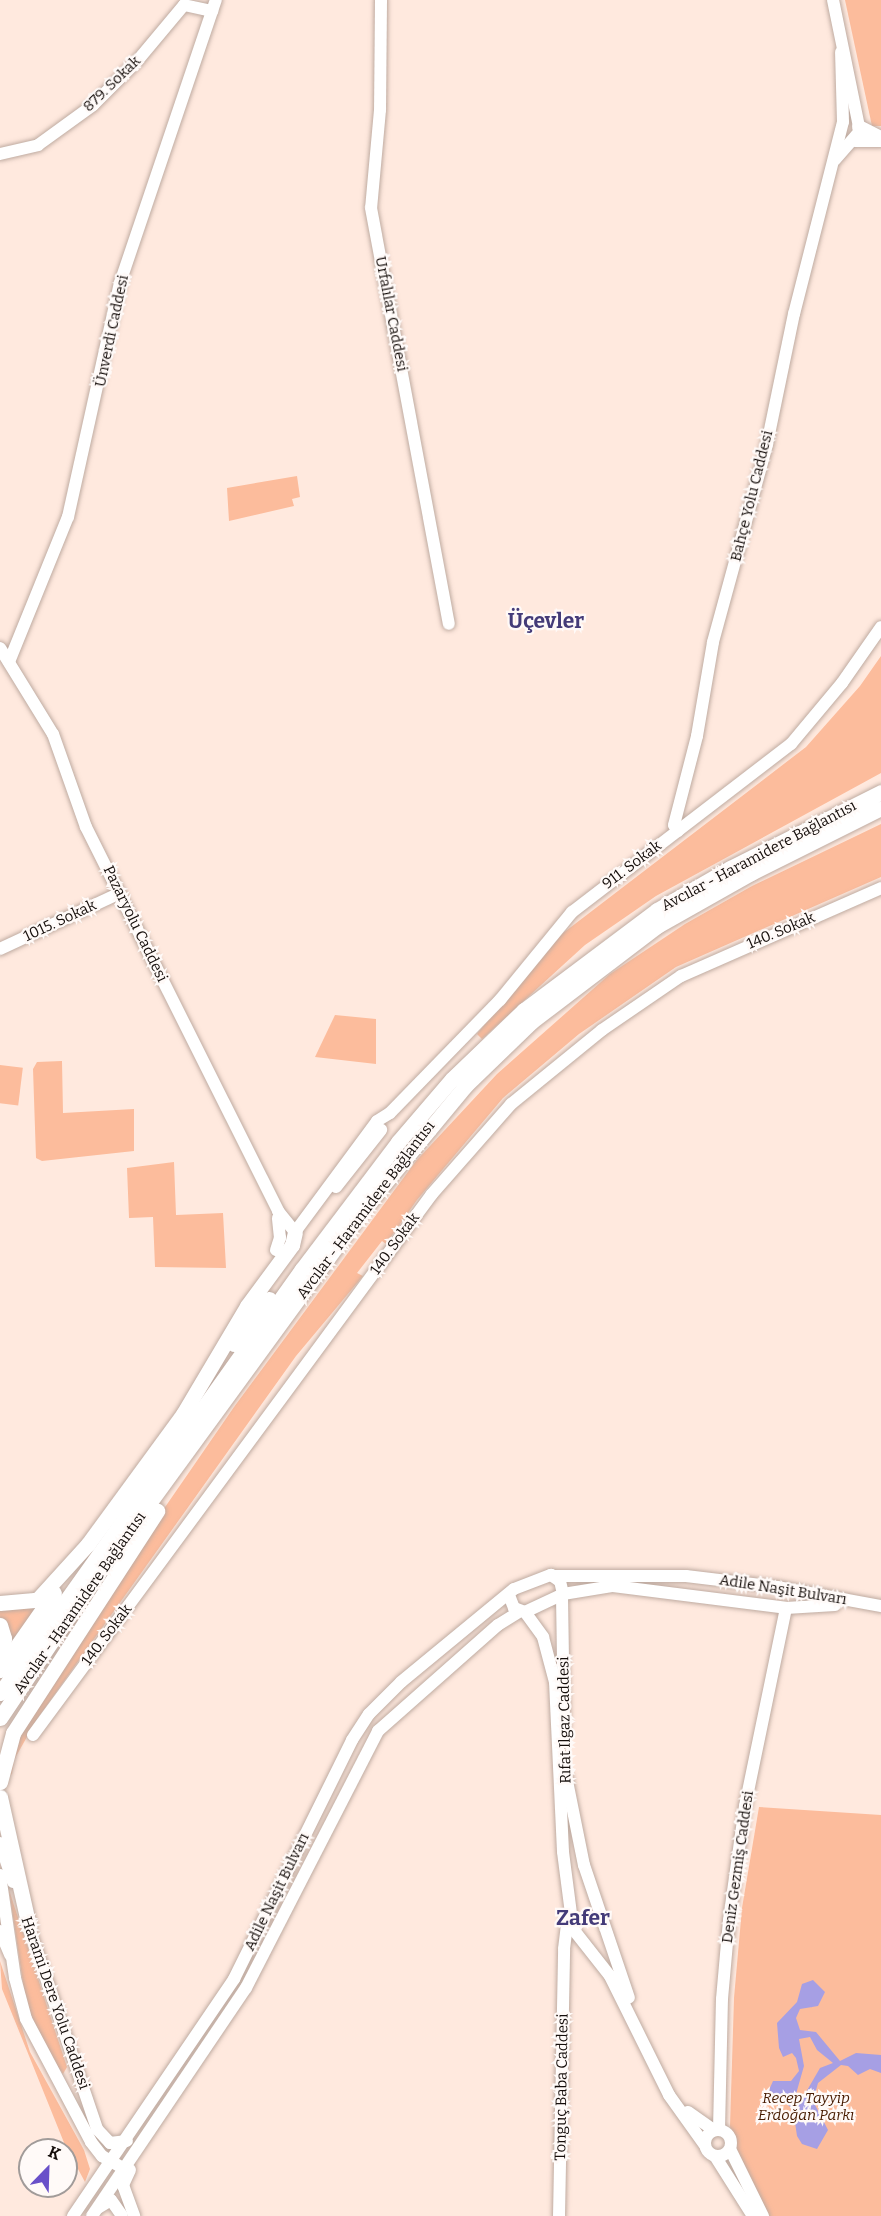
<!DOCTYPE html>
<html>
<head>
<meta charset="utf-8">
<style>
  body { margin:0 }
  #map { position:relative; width:881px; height:2216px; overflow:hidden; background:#ffe9de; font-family:Bitter,serif }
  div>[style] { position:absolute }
  .green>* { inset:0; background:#fcbc9c; transform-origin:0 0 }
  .water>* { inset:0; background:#a69fe4 }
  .roads { filter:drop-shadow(0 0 2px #bfaba1) drop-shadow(0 0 2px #bfaba1) }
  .secondary>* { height:12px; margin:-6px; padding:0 6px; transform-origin:6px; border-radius:6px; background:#fff }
  .secondary>.ring { margin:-6px; padding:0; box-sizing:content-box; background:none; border:12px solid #fff; border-radius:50% }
  .primary>* { height:14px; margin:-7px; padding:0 7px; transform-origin:7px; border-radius:7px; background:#fff }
  .highway>* { height:15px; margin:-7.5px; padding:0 7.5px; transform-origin:7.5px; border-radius:7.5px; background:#fff }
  span { translate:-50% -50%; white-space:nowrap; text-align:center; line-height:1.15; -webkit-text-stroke:4.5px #fffaf8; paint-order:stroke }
  .street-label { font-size:15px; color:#140d0a }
  .park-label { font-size:15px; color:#471b00; font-style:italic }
  .district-label { font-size:21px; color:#443b78; font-weight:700 }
  .north { position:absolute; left:18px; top:2138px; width:60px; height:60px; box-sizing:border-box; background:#fffaf8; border:2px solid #a19b99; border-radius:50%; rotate:23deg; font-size:16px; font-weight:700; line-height:24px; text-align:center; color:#140d0a }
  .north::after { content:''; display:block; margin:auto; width:21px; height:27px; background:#6950c9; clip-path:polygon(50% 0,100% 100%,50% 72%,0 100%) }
</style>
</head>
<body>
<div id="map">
  <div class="green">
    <div style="clip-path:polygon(845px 0,881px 0,881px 126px,872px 126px)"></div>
    <div style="clip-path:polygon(297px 476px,300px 497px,292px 499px,294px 506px,229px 521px,227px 488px)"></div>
    <div style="clip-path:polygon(881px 656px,881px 773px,656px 896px,585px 945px,482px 1039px,477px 1034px,554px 940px,806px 747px,860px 686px)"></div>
    <div style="clip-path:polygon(881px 824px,881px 877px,676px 967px,579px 1034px,503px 1098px,417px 1200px,386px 1244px,382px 1241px,357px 1273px,363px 1276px,296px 1356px,37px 1719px,14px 1760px,12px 1774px,4px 1780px,10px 1748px,161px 1513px,234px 1407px,416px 1161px,497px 1074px,610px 974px,685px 924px,752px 886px)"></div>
    <div style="clip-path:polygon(335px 1015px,376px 1019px,376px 1064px,315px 1057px)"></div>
    <div style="clip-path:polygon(62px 1061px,63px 1113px,134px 1109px,134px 1151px,42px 1161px,36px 1158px,33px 1069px,37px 1062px)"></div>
    <div style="left:0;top:1065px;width:23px;height:38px;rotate:7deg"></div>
    <div style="clip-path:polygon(174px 1162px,176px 1215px,223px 1213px,226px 1268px,155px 1267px,153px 1217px,129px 1218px,127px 1168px)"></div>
    <div style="clip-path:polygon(45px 1600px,9px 1651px,8px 1628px,0 1617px,0 1606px,22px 1609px)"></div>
    <div style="clip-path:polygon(759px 1807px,881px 1815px,881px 2216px,769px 2216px,735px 2157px,730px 2126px,734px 1998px,742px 1908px)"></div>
    <div style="clip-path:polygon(9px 1890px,67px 2067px,63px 2074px,40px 2041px,25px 1996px)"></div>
    <div style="clip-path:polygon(0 1961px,30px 2052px,84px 2150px,90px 2169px,85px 2182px,65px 2145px,2px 1989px)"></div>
  </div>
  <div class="water">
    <div style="clip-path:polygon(evenodd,813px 1980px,825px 1992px,818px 2006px,800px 2009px,796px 2018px,800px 2030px,816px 2032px,840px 2061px,856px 2053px,881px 2055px,881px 2073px,870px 2069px,858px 2075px,848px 2066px,841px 2065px,818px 2083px,813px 2101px,828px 2130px,817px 2149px,802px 2144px,797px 2136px,793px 2109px,769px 2090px,773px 2081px,791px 2081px,799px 2071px,796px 2058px,792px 2053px,783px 2057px,779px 2048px,777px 2023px,797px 2002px,802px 1984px,813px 1980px,810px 2037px,817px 2050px,833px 2063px,820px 2068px,802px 2099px,796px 2094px,804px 2066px,799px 2039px,810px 2037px)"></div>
  </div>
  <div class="roads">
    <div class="secondary">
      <div style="left:381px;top:0;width:110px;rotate:90.5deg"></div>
      <div style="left:380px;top:110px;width:98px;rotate:95.2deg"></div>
      <div style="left:371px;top:208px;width:423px;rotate:79.4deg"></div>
      <div style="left:833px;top:0;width:134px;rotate:78.4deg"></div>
      <div style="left:860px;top:131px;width:38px;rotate:131deg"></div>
      <div style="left:0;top:154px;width:39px;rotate:-13deg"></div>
      <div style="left:38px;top:145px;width:68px;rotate:-36deg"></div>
      <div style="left:93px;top:105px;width:64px;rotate:-45deg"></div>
      <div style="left:138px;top:60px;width:72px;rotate:-50.1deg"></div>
      <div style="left:184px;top:5px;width:29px;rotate:12deg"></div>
      <div style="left:0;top:648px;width:101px;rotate:58.4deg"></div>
      <div style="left:53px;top:734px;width:99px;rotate:70.5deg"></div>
      <div style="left:86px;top:827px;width:429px;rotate:63.4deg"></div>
      <div style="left:278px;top:1211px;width:27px;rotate:51deg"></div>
      <div style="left:9px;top:662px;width:157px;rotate:-67.9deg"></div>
      <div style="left:68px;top:517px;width:240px;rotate:-77.5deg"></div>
      <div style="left:120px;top:283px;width:299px;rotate:-71.3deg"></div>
      <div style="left:678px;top:831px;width:7px;rotate:-124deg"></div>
      <div style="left:674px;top:825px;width:92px;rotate:-75.5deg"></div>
      <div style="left:697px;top:736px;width:95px;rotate:-80.3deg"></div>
      <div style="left:713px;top:642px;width:205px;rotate:-74.7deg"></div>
      <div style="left:767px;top:444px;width:133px;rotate:-78.3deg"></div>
      <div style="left:794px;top:314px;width:198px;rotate:-75.7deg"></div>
      <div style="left:843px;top:122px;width:70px;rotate:-91.6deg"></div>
      <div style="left:0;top:949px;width:132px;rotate:-25deg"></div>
      <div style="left:336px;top:1187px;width:73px;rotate:-51.7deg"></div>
      <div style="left:295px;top:1232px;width:138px;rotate:-53.5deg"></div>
      <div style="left:377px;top:1121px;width:15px;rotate:-32deg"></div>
      <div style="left:390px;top:1113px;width:158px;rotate:-45.8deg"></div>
      <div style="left:500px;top:1000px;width:114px;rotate:-50.7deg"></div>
      <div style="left:572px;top:912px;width:276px;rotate:-37.5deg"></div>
      <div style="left:791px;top:744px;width:80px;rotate:-50.1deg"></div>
      <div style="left:842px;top:683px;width:68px;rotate:-55.1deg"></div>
      <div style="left:276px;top:1250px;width:13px;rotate:-72deg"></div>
      <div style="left:280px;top:1238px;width:20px;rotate:-96deg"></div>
      <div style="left:555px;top:1576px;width:131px"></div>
      <div style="left:686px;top:1576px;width:92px;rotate:6.9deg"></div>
      <div style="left:777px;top:1587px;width:106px;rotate:10.4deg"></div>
      <div style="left:563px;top:1594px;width:51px;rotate:-9.1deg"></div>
      <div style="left:613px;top:1586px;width:174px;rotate:7.2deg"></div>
      <div style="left:786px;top:1608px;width:49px;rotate:-3.5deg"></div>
      <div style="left:509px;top:1595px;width:14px;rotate:69deg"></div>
      <div style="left:514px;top:1608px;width:12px;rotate:20deg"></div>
      <div style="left:525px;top:1612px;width:42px;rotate:-25.3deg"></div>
      <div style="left:562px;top:1596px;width:130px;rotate:89.1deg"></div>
      <div style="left:525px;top:1612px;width:31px;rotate:54deg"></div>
      <div style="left:543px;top:1637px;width:47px;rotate:75.1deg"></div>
      <div style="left:555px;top:1682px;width:170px;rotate:87.3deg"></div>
      <div style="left:563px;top:1852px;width:78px;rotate:82.6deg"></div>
      <div style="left:573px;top:1929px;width:60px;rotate:51.8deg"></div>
      <div style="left:610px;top:1976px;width:133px;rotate:63.6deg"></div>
      <div style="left:669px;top:2095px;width:60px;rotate:54.5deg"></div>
      <div style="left:33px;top:1735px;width:672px;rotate:-53.59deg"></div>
      <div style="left:432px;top:1194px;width:120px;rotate:-48.7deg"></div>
      <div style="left:511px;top:1104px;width:117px;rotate:-39.1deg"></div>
      <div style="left:602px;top:1030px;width:96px;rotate:-34.4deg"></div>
      <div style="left:681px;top:976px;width:219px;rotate:-23.7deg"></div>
      <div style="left:566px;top:1776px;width:91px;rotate:78.6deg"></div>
      <div style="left:584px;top:1865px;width:140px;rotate:71.3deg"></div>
      <div style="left:0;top:1843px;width:41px;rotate:71.6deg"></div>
      <div style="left:0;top:1875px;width:104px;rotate:81.7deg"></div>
      <div style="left:15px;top:1978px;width:42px;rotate:75deg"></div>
      <div style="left:26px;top:2019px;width:139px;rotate:62.1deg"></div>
      <div style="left:91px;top:2142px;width:18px;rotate:52deg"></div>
      <div style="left:102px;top:2156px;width:20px;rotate:30deg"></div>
      <div style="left:26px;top:1919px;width:222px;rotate:71.3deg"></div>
      <div style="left:97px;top:2129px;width:19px;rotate:47deg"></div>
      <div style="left:110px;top:2143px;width:17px;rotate:-7deg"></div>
      <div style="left:0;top:1931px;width:26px;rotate:67deg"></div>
      <div style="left:688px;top:2112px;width:32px;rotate:35deg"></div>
      <div class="ring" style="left:705px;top:2130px;width:14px;height:14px"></div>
      <div style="left:719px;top:2130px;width:131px;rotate:-88.7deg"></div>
      <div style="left:722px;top:1999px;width:79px;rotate:-84.9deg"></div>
      <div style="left:729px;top:1920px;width:115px;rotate:-82deg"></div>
      <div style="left:745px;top:1806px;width:202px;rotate:-78.3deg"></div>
      <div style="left:730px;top:2149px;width:75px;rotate:63.8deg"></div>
      <div style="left:715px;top:2156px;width:71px;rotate:57.7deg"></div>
      <div style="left:130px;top:2170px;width:17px;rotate:115deg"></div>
      <div style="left:123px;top:2185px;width:33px;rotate:70deg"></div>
      <div style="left:98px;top:2208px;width:15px;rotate:-32deg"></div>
      <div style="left:111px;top:2200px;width:19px;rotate:55deg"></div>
      <div style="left:73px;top:2216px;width:287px;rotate:-55.8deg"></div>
      <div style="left:234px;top:1979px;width:267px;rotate:-63.7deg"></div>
      <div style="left:352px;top:1740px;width:31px;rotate:-57deg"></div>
      <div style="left:369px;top:1714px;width:45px;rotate:-45deg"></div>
      <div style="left:401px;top:1682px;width:146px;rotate:-39.5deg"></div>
      <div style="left:514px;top:1589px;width:40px;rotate:-21deg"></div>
      <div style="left:551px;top:1575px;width:11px;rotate:34deg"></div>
      <div style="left:560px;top:1581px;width:13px;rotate:77deg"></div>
      <div style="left:92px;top:2216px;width:275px;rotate:-56deg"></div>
      <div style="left:246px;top:1988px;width:289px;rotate:-62.8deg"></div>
      <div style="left:378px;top:1731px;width:160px;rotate:-41.5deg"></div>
      <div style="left:498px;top:1625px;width:26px;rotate:-32deg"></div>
      <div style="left:559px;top:2216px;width:267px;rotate:-88.9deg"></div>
      <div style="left:564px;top:1949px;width:34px;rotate:-83deg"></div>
    </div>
    <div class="primary">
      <div style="left:859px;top:127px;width:22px;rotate:27deg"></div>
      <div style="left:855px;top:140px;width:26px"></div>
    </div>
    <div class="highway">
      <div style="left:234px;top:1344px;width:57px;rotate:-52.1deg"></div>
      <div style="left:0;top:1603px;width:37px;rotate:-5deg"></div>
      <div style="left:37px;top:1600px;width:76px;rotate:-47.7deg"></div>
      <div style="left:88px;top:1544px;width:161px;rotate:-53.8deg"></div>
      <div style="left:183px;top:1414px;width:126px;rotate:-59.3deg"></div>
      <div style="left:247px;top:1306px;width:76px;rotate:-53.6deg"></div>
      <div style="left:292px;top:1245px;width:13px;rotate:-77deg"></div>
      <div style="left:0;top:1625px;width:14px;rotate:73deg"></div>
      <div style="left:4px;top:1638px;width:22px;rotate:100deg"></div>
      <div style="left:0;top:1670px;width:94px;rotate:-55deg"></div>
      <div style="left:0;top:1693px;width:521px;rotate:-54.54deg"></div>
      <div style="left:302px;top:1269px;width:159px;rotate:-52.9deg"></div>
      <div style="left:398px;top:1142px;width:83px;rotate:-49.4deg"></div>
      <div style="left:452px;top:1079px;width:100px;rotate:-43.8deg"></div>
      <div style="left:524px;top:1010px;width:166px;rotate:-36.9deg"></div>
      <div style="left:657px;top:910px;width:84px;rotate:-29.9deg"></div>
      <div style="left:730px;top:868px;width:169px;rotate:-26.7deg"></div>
      <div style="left:0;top:1718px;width:158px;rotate:-56.1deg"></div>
      <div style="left:88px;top:1587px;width:470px;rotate:-53.9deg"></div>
      <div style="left:365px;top:1207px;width:157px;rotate:-50.4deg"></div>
      <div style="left:465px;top:1086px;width:92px;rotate:-44.1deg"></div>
      <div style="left:531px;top:1022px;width:158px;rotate:-37.3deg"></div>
      <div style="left:657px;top:926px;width:108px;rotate:-29.4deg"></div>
      <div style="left:751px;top:873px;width:145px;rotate:-26.6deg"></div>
      <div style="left:0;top:1782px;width:51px;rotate:-75.1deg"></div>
      <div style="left:13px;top:1733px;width:265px;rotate:-57deg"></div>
      <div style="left:0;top:1797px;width:133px;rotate:77.4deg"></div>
    </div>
  </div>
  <div class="street-label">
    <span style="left:112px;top:84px;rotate:-44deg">879. Sokak</span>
    <span style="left:391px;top:314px;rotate:79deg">Urfalılar Caddesi</span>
    <span style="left:112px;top:331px;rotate:-78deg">Ünverdi Caddesi</span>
    <span style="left:752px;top:496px;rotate:-76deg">Bahçe Yolu Caddesi</span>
    <span style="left:759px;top:856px;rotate:-28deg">Avcılar - Haramidere Bağlantısı</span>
    <span style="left:632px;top:865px;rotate:-37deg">911. Sokak</span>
    <span style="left:60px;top:921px;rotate:-25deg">1015. Sokak</span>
    <span style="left:135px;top:924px;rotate:64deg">Pazaryolu Caddesi</span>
    <span style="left:781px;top:931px;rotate:-23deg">140. Sokak</span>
    <span style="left:366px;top:1210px;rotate:-53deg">Avcılar - Haramidere Bağlantısı</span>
    <span style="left:395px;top:1244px;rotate:-54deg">140. Sokak</span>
    <span style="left:783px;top:1590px;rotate:9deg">Adile Naşit Bulvarı</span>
    <span style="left:80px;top:1603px;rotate:-55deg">Avcılar - Haramidere Bağlantısı</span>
    <span style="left:107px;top:1635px;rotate:-53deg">140. Sokak</span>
    <span style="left:565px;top:1720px;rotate:-91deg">Rıfat Ilgaz Caddesi</span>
    <span style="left:738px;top:1867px;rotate:-82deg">Deniz Gezmiş Caddesi</span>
    <span style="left:277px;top:1892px;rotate:-64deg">Adile Naşit Bulvarı</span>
    <span style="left:55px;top:2003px;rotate:71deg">Harami Dere Yolu Caddesi</span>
    <span style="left:562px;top:2087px;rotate:-89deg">Tonguç Baba Caddesi</span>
  </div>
  <div class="park-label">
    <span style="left:806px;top:2107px">Recep Tayyip<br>Erdoğan Parkı</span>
  </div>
  <div class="district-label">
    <span style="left:546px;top:621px">Üçevler</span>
    <span style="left:583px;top:1918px">Zafer</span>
  </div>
  <div class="north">K</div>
</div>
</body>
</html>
